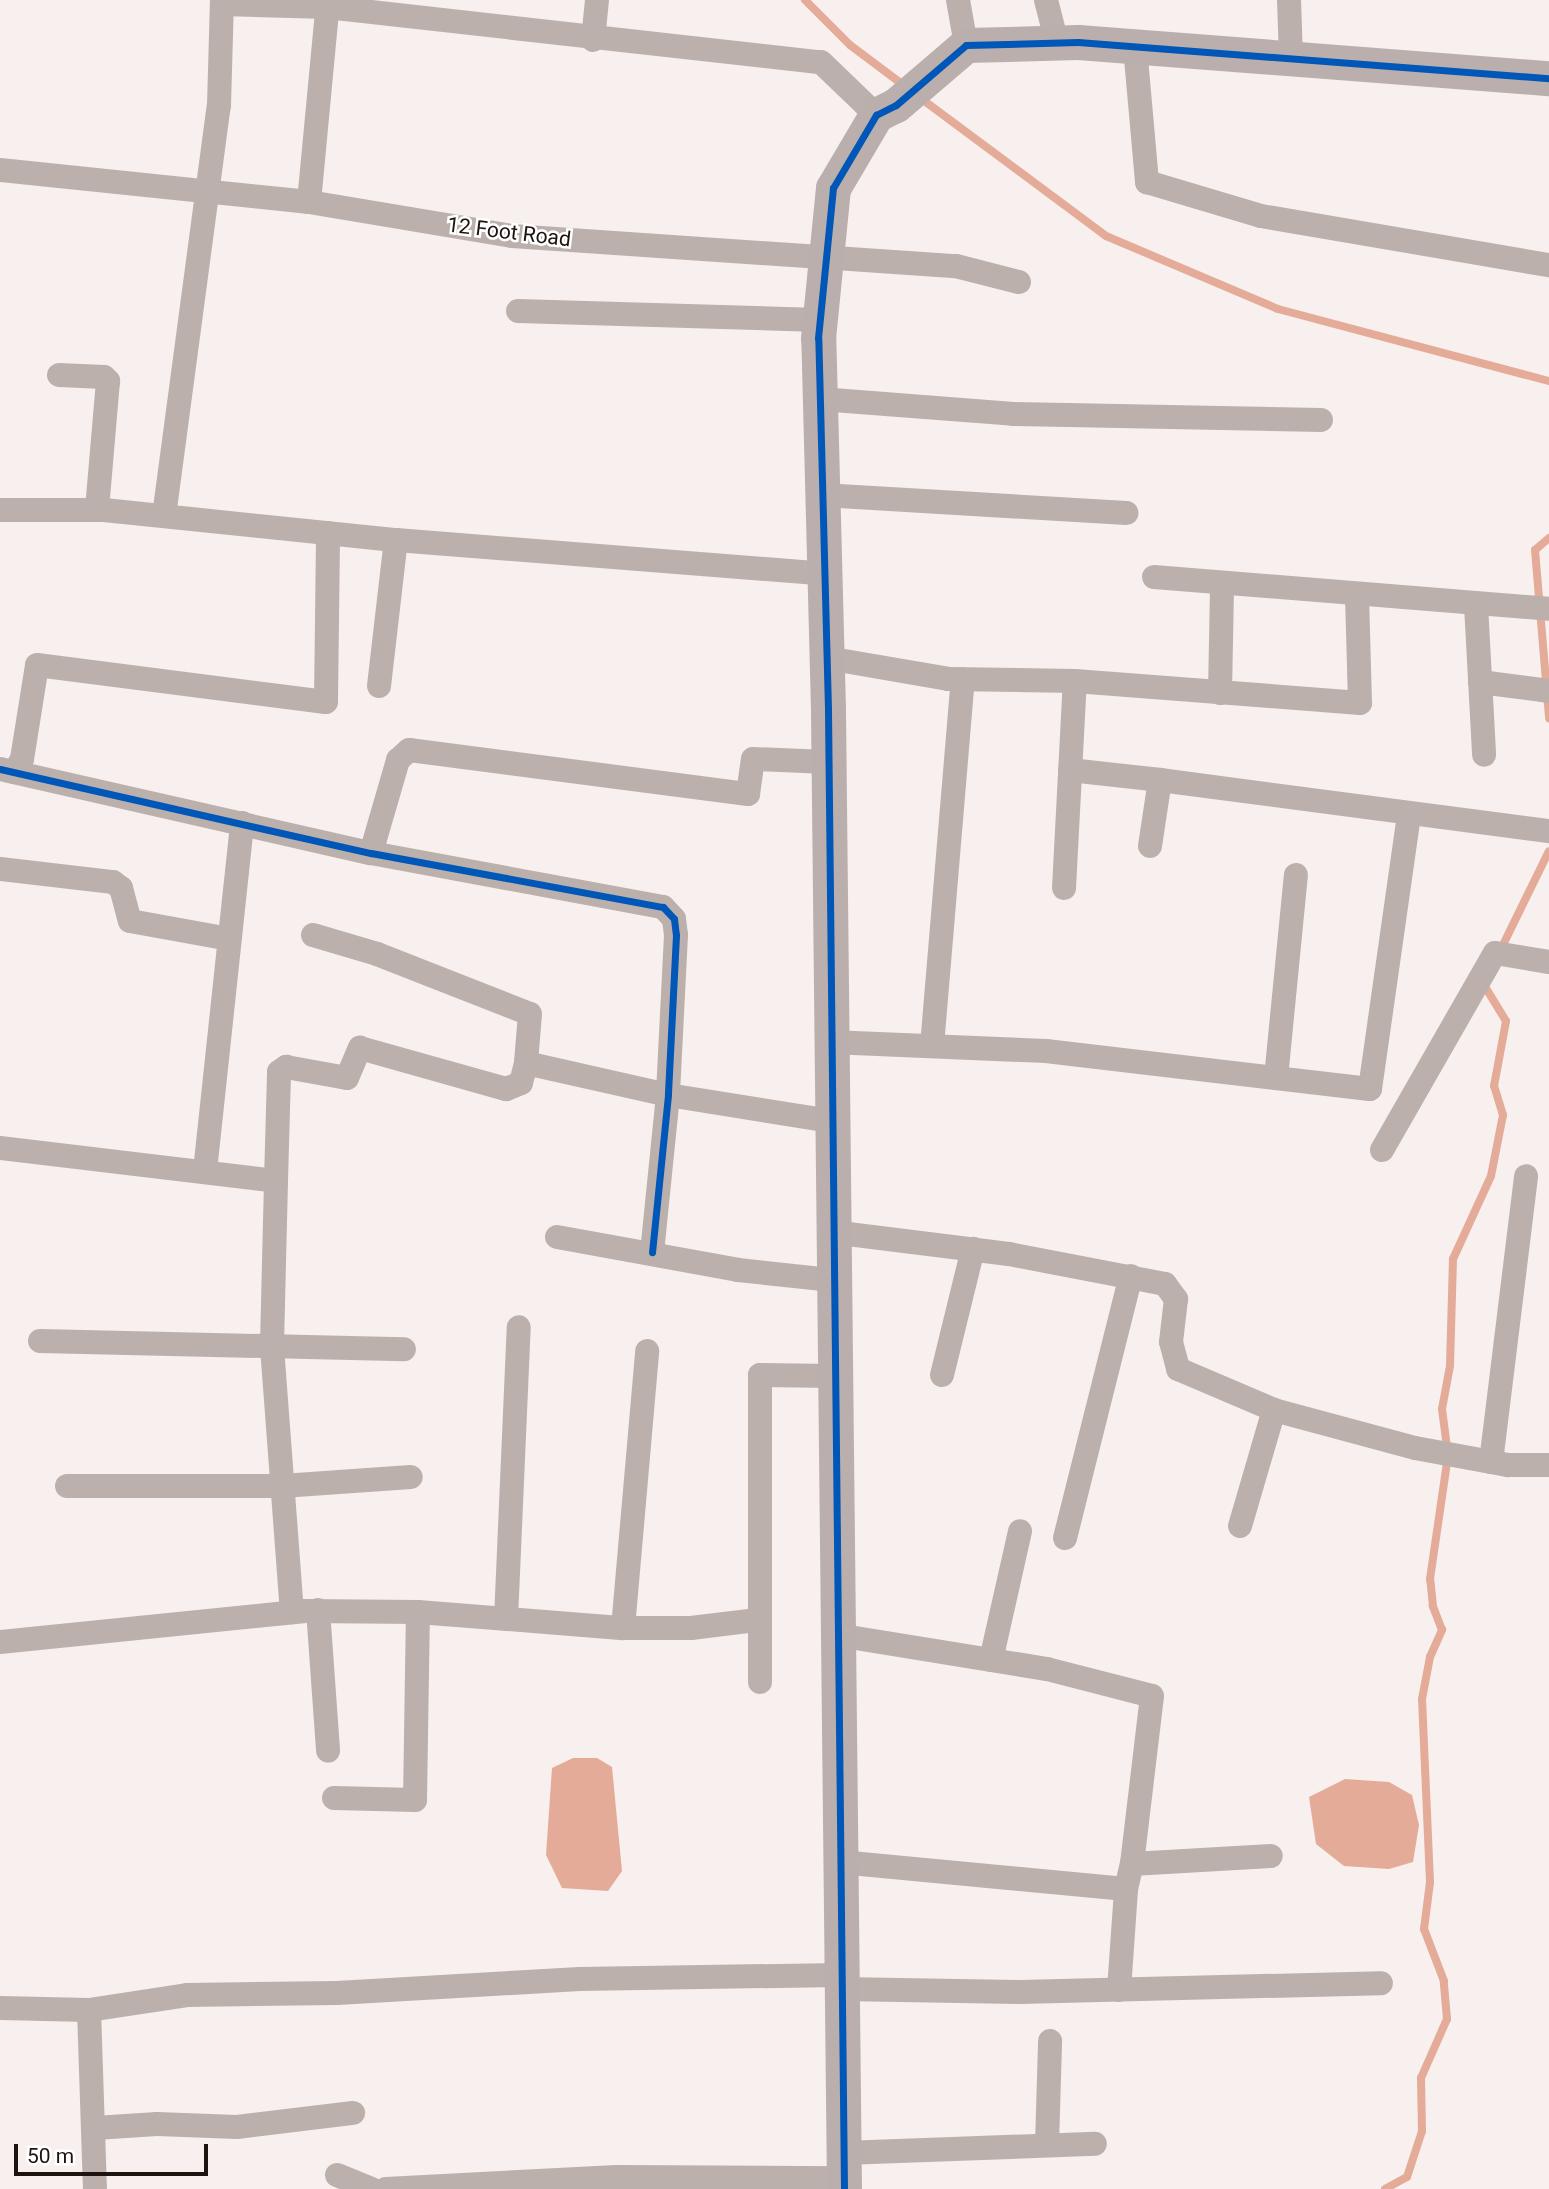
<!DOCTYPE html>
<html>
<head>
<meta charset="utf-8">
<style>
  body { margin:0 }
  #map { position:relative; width:1549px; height:2189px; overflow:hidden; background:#f7f0ee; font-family:Roboto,sans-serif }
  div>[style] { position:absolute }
  .water>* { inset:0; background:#e4ab99 }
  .stream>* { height:8px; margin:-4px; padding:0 4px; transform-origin:4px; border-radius:4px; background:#e4ab99 }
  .street>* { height:24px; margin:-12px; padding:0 12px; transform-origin:12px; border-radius:12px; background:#bcb0ad }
  .secondary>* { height:35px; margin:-17.5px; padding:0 17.5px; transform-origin:17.5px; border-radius:17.5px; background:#bbafad }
  .cycleway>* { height:7px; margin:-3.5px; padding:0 3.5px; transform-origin:3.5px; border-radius:3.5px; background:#0057b8 }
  span { translate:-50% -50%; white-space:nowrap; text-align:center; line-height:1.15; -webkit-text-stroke:5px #fff; paint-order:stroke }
  .street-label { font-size:21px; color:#1d130f }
  .scale { position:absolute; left:14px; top:2144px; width:194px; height:32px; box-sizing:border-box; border:4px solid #1d130f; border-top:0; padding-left:9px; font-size:21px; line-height:24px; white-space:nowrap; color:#1d130f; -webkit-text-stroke:5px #fff; paint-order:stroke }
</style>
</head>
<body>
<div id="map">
  <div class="water">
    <div style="clip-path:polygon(573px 1758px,597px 1758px,612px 1767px,622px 1871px,608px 1891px,562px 1888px,546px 1855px,552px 1768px)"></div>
    <div style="clip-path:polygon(1345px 1779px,1389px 1782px,1412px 1795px,1419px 1825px,1413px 1862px,1389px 1869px,1344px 1866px,1316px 1844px,1309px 1797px)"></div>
  </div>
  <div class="stream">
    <div style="left:805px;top:0;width:64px;rotate:45deg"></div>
    <div style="left:850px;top:45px;width:70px;rotate:36.9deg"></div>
    <div style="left:919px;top:97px;width:233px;rotate:36.6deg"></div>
    <div style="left:1106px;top:236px;width:187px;rotate:23deg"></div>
    <div style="left:1278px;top:309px;width:280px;rotate:14.9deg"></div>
    <div style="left:1549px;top:538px;width:18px;rotate:139deg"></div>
    <div style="left:1535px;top:550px;width:169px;rotate:85.2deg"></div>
    <div style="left:1500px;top:951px;width:111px;rotate:-63.9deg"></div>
    <div style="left:1385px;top:2189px;width:25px;rotate:-29deg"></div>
    <div style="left:1407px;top:2177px;width:48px;rotate:-71.9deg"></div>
    <div style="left:1422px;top:2131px;width:53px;rotate:-91.1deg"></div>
    <div style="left:1421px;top:2078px;width:64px;rotate:-66.2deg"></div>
    <div style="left:1447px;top:2019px;width:38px;rotate:-95deg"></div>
    <div style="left:1444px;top:1981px;width:56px;rotate:-111deg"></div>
    <div style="left:1424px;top:1929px;width:47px;rotate:-82.7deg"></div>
    <div style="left:1430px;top:1882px;width:183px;rotate:-92.5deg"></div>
    <div style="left:1422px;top:1699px;width:43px;rotate:-79.2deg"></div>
    <div style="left:1430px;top:1657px;width:30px;rotate:-66deg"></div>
    <div style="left:1442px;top:1630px;width:26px;rotate:-111deg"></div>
    <div style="left:1433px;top:1606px;width:27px;rotate:-96deg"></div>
    <div style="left:1430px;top:1579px;width:125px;rotate:-81.7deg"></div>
    <div style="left:1448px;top:1455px;width:46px;rotate:-97.4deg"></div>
    <div style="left:1442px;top:1409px;width:44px;rotate:-79.5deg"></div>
    <div style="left:1450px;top:1366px;width:107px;rotate:-88.4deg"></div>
    <div style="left:1453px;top:1259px;width:91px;rotate:-65.4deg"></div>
    <div style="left:1491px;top:1176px;width:62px;rotate:-78.9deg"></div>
    <div style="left:1503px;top:1115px;width:30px;rotate:-107deg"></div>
    <div style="left:1494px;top:1086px;width:66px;rotate:-79.5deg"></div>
    <div style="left:1506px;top:1021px;width:42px;rotate:-121.4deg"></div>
  </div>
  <div class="street">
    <div style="left:958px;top:0;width:46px;rotate:79.9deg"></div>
    <div style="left:1046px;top:0;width:44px;rotate:75.7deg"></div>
    <div style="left:1289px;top:0;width:58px;rotate:88deg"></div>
    <div style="left:222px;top:4px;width:105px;rotate:1.6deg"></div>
    <div style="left:327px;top:7px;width:497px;rotate:6.4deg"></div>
    <div style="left:821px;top:62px;width:76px;rotate:43.9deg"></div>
    <div style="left:593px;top:40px;width:40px;rotate:-84.3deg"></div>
    <div style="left:1135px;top:47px;width:136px;rotate:84.9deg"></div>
    <div style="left:1147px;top:182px;width:119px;rotate:16.6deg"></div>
    <div style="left:1261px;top:216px;width:292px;rotate:9.7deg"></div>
    <div style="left:0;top:170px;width:311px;rotate:5.9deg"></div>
    <div style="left:309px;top:202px;width:206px;rotate:9.5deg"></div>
    <div style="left:512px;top:236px;width:445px;rotate:3.9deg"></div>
    <div style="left:956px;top:266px;width:65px;rotate:14.3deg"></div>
    <div style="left:309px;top:202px;width:203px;rotate:-84.6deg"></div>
    <div style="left:518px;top:311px;width:302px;rotate:1.7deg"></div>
    <div style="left:59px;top:375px;width:45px;rotate:2.5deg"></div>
    <div style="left:104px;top:377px;width:6px;rotate:45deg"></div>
    <div style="left:108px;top:381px;width:129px;rotate:94.9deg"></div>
    <div style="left:820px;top:399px;width:194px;rotate:4.4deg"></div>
    <div style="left:1013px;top:414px;width:308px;rotate:1.1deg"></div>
    <div style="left:822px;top:495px;width:305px;rotate:3.4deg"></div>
    <div style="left:0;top:510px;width:104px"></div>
    <div style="left:104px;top:510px;width:294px;rotate:5.9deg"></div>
    <div style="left:396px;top:540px;width:429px;rotate:4.5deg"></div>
    <div style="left:164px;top:516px;width:414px;rotate:-82.4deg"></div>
    <div style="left:219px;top:106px;width:106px;rotate:-88.4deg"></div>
    <div style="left:1154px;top:577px;width:396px;rotate:4.6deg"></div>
    <div style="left:1476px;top:605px;width:150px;rotate:86.9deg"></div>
    <div style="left:827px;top:658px;width:123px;rotate:9.8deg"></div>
    <div style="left:948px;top:679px;width:127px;rotate:0.9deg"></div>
    <div style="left:1075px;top:681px;width:286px;rotate:4.4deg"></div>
    <div style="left:1360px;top:703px;width:106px;rotate:-91.6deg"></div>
    <div style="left:1480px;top:682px;width:70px;rotate:7.4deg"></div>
    <div style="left:379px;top:686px;width:147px;rotate:-83.4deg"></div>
    <div style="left:1220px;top:693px;width:109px;rotate:-88.9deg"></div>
    <div style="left:0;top:769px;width:380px;rotate:12.8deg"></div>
    <div style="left:371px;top:853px;width:297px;rotate:10.5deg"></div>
    <div style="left:663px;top:907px;width:16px;rotate:47deg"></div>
    <div style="left:674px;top:919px;width:16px;rotate:83deg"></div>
    <div style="left:676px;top:935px;width:160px;rotate:92.9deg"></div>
    <div style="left:668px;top:1095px;width:158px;rotate:95.8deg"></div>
    <div style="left:1070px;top:770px;width:91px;rotate:6.3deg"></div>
    <div style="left:14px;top:772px;width:15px;rotate:-58deg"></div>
    <div style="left:22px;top:759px;width:95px;rotate:-80.9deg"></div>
    <div style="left:37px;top:665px;width:291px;rotate:7.3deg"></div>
    <div style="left:326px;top:702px;width:169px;rotate:-89.3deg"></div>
    <div style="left:1150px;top:846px;width:67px;rotate:-81.4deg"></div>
    <div style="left:1160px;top:780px;width:392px;rotate:7.5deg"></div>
    <div style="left:371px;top:853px;width:97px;rotate:-73.8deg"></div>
    <div style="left:398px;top:760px;width:15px;rotate:-42deg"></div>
    <div style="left:409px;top:750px;width:342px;rotate:7.4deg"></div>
    <div style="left:748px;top:794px;width:35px;rotate:-82deg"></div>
    <div style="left:753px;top:759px;width:75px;rotate:2.3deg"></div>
    <div style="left:0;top:869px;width:114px;rotate:6.6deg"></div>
    <div style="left:113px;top:882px;width:10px;rotate:37deg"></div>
    <div style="left:121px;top:888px;width:34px;rotate:75deg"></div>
    <div style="left:130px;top:921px;width:101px;rotate:10.3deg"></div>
    <div style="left:1064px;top:888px;width:207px;rotate:-87deg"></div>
    <div style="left:313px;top:935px;width:67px;rotate:16.5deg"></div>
    <div style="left:377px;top:954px;width:164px;rotate:21.4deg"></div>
    <div style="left:530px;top:1014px;width:49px;rotate:94.7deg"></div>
    <div style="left:830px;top:1042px;width:216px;rotate:2.4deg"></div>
    <div style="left:1046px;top:1051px;width:326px;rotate:6.7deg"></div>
    <div style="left:1370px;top:1089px;width:278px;rotate:-81.9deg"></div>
    <div style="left:932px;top:1046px;width:368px;rotate:-85.2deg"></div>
    <div style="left:1276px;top:1078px;width:204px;rotate:-84.4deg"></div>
    <div style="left:0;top:1148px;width:278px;rotate:6.8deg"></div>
    <div style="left:276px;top:1181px;width:166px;rotate:91.4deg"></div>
    <div style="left:272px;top:1347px;width:266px;rotate:85.7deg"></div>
    <div style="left:1382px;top:1150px;width:227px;rotate:-60.2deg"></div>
    <div style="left:1495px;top:953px;width:55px;rotate:9.5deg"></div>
    <div style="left:205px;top:1171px;width:350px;rotate:-83.9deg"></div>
    <div style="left:276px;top:1181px;width:109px;rotate:-88.4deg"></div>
    <div style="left:279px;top:1072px;width:9px;rotate:-36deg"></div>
    <div style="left:286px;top:1067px;width:62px;rotate:10.2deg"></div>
    <div style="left:347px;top:1078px;width:33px;rotate:-67deg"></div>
    <div style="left:360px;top:1048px;width:152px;rotate:15.7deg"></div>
    <div style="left:506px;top:1089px;width:16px;rotate:-22deg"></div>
    <div style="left:521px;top:1083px;width:21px;rotate:-76deg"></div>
    <div style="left:526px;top:1063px;width:146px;rotate:12.7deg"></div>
    <div style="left:668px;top:1095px;width:164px;rotate:9.1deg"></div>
    <div style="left:832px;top:1232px;width:178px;rotate:7.1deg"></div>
    <div style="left:1009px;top:1254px;width:159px;rotate:10.9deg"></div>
    <div style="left:1165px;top:1284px;width:19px;rotate:54deg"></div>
    <div style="left:1176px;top:1299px;width:43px;rotate:96.6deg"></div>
    <div style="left:1171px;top:1342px;width:28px;rotate:75deg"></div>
    <div style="left:1178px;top:1369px;width:104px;rotate:23.1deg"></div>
    <div style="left:1274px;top:1410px;width:146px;rotate:15.1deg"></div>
    <div style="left:1415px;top:1448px;width:95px;rotate:10.4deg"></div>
    <div style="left:1508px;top:1465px;width:41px"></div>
    <div style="left:557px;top:1237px;width:184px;rotate:10.3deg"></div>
    <div style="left:738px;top:1270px;width:95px;rotate:6.1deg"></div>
    <div style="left:40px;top:1341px;width:364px;rotate:1.3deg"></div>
    <div style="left:942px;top:1375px;width:130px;rotate:-76.2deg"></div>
    <div style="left:1491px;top:1462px;width:288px;rotate:-83deg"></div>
    <div style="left:67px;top:1486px;width:215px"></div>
    <div style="left:282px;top:1486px;width:129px;rotate:-4deg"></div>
    <div style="left:1240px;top:1526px;width:121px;rotate:-73.7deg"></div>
    <div style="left:1065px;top:1538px;width:270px;rotate:-75.9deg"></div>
    <div style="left:318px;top:1610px;width:141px;rotate:85.9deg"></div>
    <div style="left:506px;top:1619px;width:292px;rotate:-87.5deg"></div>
    <div style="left:623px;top:1628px;width:278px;rotate:-85deg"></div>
    <div style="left:837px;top:1635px;width:213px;rotate:9.2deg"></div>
    <div style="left:1047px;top:1669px;width:108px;rotate:14.4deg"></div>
    <div style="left:1152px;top:1696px;width:169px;rotate:96.8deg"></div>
    <div style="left:0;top:1642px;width:307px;rotate:-5.8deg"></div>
    <div style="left:305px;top:1611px;width:113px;rotate:0.5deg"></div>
    <div style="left:418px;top:1612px;width:206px;rotate:4.5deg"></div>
    <div style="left:623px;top:1628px;width:68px"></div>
    <div style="left:691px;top:1628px;width:65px;rotate:-7deg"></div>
    <div style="left:991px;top:1660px;width:132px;rotate:-77.3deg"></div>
    <div style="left:760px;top:1682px;width:307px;rotate:-90deg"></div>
    <div style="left:760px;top:1375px;width:73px;rotate:0.8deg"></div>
    <div style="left:334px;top:1798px;width:81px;rotate:1.4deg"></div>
    <div style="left:415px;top:1800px;width:188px;rotate:-89.1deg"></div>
    <div style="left:840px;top:1862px;width:287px;rotate:5.4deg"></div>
    <div style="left:1126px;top:1889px;width:26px;rotate:-77deg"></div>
    <div style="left:1132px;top:1864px;width:139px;rotate:-3.3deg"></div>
    <div style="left:841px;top:1989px;width:179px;rotate:1deg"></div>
    <div style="left:1020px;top:1992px;width:361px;rotate:-1.4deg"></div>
    <div style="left:1119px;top:1990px;width:101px;rotate:-86deg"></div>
    <div style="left:0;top:2008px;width:89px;rotate:1.3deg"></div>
    <div style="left:89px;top:2010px;width:179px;rotate:88.1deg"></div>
    <div style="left:89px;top:2010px;width:99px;rotate:-8.7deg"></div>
    <div style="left:187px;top:1995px;width:150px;rotate:-0.8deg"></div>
    <div style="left:337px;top:1993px;width:243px;rotate:-3.3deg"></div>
    <div style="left:580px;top:1979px;width:261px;rotate:-0.9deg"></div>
    <div style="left:95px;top:2128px;width:62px;rotate:-3.7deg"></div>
    <div style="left:157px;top:2124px;width:80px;rotate:2.1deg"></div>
    <div style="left:237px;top:2127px;width:117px;rotate:-6.9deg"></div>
    <div style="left:1047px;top:2145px;width:104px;rotate:-88.3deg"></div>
    <div style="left:844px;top:2153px;width:251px;rotate:-2.1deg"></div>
    <div style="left:337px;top:2175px;width:37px;rotate:22deg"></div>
    <div style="left:386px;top:2189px;width:231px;rotate:-3deg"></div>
    <div style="left:617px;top:2177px;width:227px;rotate:0.3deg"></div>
  </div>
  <div class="secondary">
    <div style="left:844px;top:2189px;width:1480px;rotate:-90.62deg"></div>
    <div style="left:828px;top:709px;width:371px;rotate:-91.5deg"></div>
    <div style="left:818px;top:338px;width:151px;rotate:-84.3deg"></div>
    <div style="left:833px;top:188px;width:85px;rotate:-59.5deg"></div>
    <div style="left:876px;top:115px;width:22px;rotate:-27deg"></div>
    <div style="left:896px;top:105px;width:92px;rotate:-40.6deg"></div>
    <div style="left:966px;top:45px;width:112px;rotate:-1.5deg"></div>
    <div style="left:1078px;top:42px;width:472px;rotate:4.4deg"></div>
  </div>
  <div class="cycleway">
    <div style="left:0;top:769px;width:380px;rotate:12.8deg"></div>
    <div style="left:371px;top:853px;width:297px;rotate:10.5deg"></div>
    <div style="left:663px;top:907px;width:16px;rotate:47deg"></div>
    <div style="left:674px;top:919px;width:16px;rotate:83deg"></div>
    <div style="left:676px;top:935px;width:160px;rotate:92.9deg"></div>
    <div style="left:668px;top:1095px;width:158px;rotate:95.8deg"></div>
    <div style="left:844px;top:2189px;width:1480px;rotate:-90.62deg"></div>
    <div style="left:828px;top:709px;width:371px;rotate:-91.5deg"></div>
    <div style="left:818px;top:338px;width:151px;rotate:-84.3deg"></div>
    <div style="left:833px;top:188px;width:85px;rotate:-59.5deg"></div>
    <div style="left:876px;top:115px;width:22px;rotate:-27deg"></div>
    <div style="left:896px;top:105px;width:92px;rotate:-40.6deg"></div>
    <div style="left:966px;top:45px;width:112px;rotate:-1.5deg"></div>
    <div style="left:1078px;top:42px;width:472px;rotate:4.4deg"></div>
  </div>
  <div class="street-label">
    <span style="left:509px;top:232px;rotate:7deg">12 Foot Road</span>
  </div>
  <div class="scale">50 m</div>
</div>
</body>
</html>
